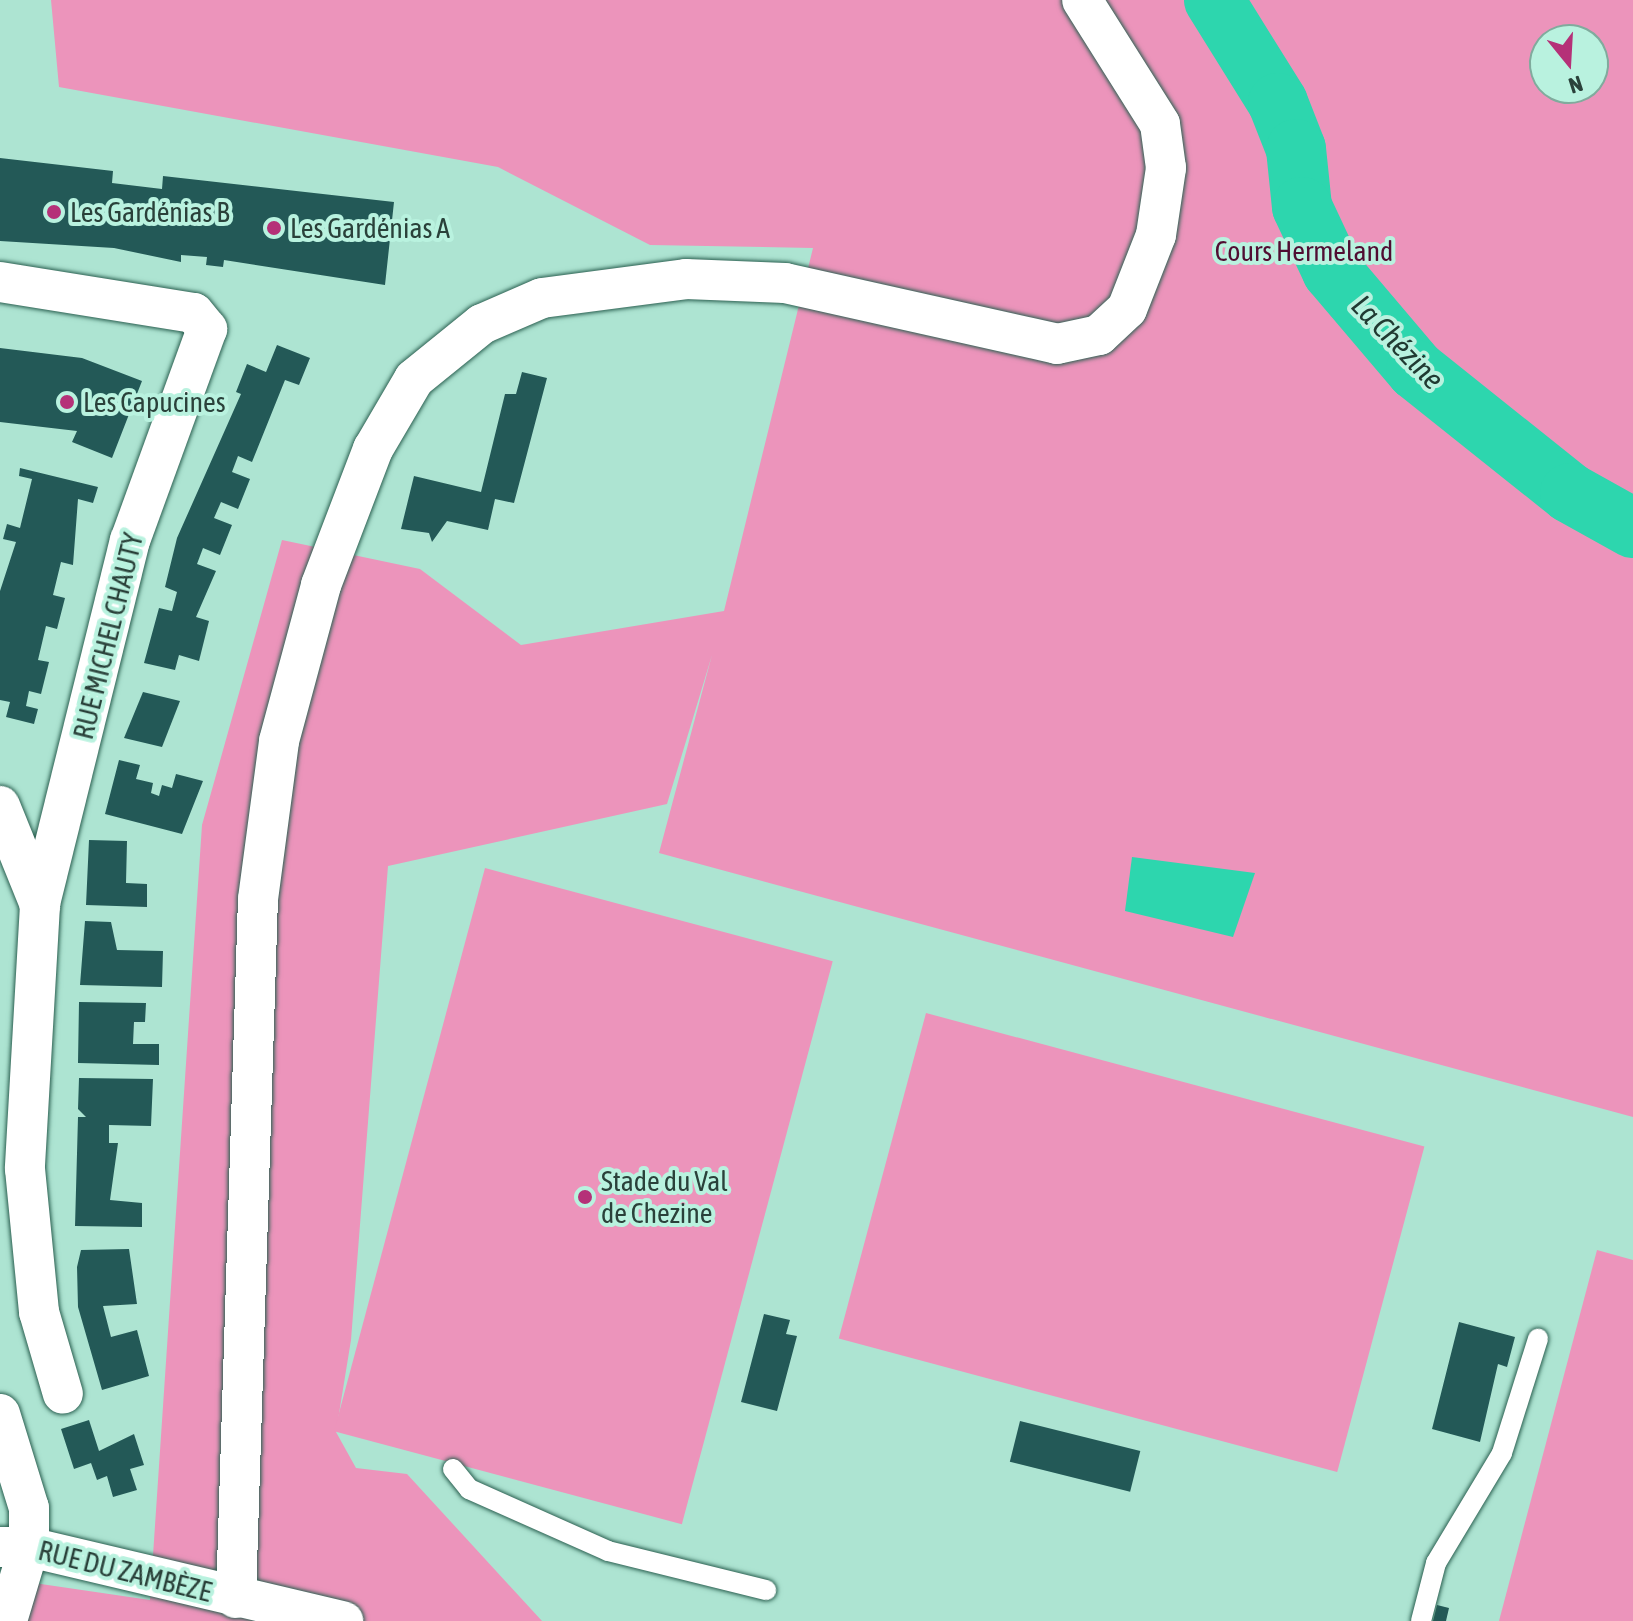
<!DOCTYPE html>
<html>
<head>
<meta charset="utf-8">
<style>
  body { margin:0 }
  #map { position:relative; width:1633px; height:1621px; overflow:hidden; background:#ade4d2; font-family:"Asap Condensed",sans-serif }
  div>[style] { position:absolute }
  .green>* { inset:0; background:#ec94bb; transform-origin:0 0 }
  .water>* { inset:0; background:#2dd6ae }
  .river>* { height:60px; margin:-30px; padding:0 30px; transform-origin:30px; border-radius:30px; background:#2dd6ae }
  .building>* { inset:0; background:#235957; transform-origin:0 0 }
  .roads { filter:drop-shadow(0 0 2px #2b6051) drop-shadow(0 0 2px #2b6051) }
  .lane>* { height:20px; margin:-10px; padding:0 10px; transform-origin:10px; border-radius:10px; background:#fff }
  .street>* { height:40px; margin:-20px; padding:0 20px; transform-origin:20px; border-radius:20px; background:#fff }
  .dots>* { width:22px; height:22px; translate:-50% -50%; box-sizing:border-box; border:4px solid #b9f2df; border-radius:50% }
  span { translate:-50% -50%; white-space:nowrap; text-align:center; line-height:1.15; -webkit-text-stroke:8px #b9f2df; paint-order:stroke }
  .poi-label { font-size:28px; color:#2a413a }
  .left { translate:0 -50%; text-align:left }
  .park-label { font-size:28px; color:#500d32 }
  .street-label { font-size:28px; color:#2a413a }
  .water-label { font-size:30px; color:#203a32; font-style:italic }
  .north { position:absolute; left:1529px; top:24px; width:80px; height:80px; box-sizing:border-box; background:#b9f2df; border:2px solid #80ab9d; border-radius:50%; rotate:162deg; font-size:22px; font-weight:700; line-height:32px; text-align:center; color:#2a413a }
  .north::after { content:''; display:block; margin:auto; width:28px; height:36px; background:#b53178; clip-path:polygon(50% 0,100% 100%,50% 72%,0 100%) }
</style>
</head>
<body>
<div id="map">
  <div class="green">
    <div style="clip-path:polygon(evenodd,51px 0,1633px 0,1633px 1117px,659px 853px,712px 655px,667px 804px,388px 866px,351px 1340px,336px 1432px,356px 1468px,407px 1474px,542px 1621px,0 1621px,0 1578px,150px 1600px,202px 825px,282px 540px,420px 569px,521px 645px,724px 611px,813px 248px,650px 245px,498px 167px,59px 87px,51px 0,1545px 40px,1593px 40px,1593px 88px,1545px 88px,1545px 40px)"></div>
    <div style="left:485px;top:868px;width:360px;height:583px;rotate:15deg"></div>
    <div style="left:926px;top:1013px;width:516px;height:337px;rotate:15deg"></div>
    <div style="clip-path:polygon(1597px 1250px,1633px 1260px,1633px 1621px,1499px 1621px)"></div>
  </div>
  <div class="water">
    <div style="clip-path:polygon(1132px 857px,1255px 873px,1233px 937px,1125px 911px)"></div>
  </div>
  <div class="river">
    <div style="left:1214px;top:0;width:121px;rotate:58.1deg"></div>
    <div style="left:1278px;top:103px;width:49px;rotate:68.6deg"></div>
    <div style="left:1296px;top:149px;width:58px;rotate:84.1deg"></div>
    <div style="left:1302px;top:207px;width:71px;rotate:64.9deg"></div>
    <div style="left:1332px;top:271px;width:130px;rotate:49.7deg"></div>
    <div style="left:1416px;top:370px;width:197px;rotate:38.6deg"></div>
    <div style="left:1570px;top:493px;width:72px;rotate:29.1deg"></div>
  </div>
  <div class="building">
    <div style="clip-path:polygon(0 158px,113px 171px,112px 183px,162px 189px,163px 176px,394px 202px,385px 285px,224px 260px,223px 267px,206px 265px,207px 257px,181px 255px,181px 262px,114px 248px,0 241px)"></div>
    <div style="clip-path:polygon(277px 345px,310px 358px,299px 385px,285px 380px,252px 462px,238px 456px,232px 472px,250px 479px,238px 509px,221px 502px,214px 518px,232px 525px,220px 555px,203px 548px,197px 564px,216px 571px,196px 617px,209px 621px,199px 661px,179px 655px,175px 670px,144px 663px,159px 608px,172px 611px,177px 592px,165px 587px,177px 538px,241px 394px,236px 392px,247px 364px,266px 372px)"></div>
    <div style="clip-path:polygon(0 348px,82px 358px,142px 381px,112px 458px,72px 442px,77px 431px,0 422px)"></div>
    <div style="clip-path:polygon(522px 372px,547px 378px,514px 503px,495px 499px,488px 530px,447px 521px,432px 542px,429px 533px,401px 529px,414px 476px,481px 492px,505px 394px,516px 394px)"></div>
    <div style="clip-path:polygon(20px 468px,98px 487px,93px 503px,78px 499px,73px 565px,61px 562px,53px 595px,65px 598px,57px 629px,46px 626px,38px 660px,49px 662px,41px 694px,29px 691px,26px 706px,38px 709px,34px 724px,6px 717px,10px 702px,0 700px,0 591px,16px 542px,3px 539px,7px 524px,20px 528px,32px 479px,19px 476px)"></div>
    <div style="clip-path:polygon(143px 692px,180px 701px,162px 747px,124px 738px)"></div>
    <div style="clip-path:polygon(119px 760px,140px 765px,136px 779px,153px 783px,151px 793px,159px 796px,162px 785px,172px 788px,176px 774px,203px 781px,182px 834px,105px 814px)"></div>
    <div style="clip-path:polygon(89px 840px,127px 841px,126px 883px,147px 884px,147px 907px,86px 905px)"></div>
    <div style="clip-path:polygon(85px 921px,111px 922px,117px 950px,163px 951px,162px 987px,80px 985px)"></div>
    <div style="clip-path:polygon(79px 1002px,146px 1003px,145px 1022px,134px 1022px,133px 1044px,159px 1044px,159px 1065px,78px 1063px)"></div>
    <div style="clip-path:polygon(79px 1078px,153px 1079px,151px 1126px,109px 1125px,109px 1143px,118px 1143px,110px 1200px,142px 1203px,142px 1227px,75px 1226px,78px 1117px,86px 1117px,78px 1109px)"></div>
    <div style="clip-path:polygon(129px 1249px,137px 1304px,103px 1306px,111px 1337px,137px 1330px,149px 1376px,102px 1390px,78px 1307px,77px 1267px,81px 1250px)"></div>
    <div style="clip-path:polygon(764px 1314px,790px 1320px,786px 1334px,797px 1336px,777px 1411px,741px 1402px)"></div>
    <div style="clip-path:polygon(1459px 1322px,1515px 1337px,1507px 1367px,1498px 1364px,1480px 1442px,1432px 1429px)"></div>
    <div style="clip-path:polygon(89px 1420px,99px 1451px,134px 1434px,144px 1465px,130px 1469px,137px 1490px,113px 1497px,107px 1476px,97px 1480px,91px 1463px,74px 1469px,61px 1429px)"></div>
    <div style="left:1020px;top:1421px;width:124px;height:42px;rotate:14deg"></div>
    <div style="clip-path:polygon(1437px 1605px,1449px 1608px,1446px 1621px,1433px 1621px)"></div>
  </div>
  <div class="roads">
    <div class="lane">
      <div style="left:453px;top:1469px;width:26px;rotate:51deg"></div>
      <div style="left:469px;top:1489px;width:152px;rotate:24deg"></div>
      <div style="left:608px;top:1551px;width:163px;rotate:13.9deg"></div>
      <div style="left:1421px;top:1621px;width:60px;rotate:-75.5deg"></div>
      <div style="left:1436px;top:1563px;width:128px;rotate:-59deg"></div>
      <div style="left:1502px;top:1453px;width:120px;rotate:-72.5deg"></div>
    </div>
    <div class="street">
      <div style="left:0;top:282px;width:196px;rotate:9.1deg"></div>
      <div style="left:194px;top:313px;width:21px;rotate:51deg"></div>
      <div style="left:207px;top:329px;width:225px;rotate:110deg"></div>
      <div style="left:130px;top:540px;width:376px;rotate:103.9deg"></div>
      <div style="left:40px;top:905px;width:264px;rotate:93.3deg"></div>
      <div style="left:25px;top:1169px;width:144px;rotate:84.4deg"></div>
      <div style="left:39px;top:1312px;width:85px;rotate:73.7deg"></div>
      <div style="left:0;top:806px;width:107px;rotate:68deg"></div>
      <div style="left:0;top:1414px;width:98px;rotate:72.9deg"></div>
      <div style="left:29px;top:1508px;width:39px;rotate:90deg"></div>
      <div style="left:29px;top:1547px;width:77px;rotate:106.6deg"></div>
      <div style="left:0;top:1547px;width:29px"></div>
      <div style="left:29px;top:1547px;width:323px;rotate:13.3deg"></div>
      <div style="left:236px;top:1598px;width:699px;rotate:-88.2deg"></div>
      <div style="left:258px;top:899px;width:159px;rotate:-82.4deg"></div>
      <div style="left:279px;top:741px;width:162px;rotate:-74.9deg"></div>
      <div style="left:321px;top:585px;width:146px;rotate:-69.1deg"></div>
      <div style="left:373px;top:449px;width:81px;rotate:-59.6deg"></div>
      <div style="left:414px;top:379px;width:87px;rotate:-39deg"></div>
      <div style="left:482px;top:324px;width:65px;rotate:-23.4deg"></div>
      <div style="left:542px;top:298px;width:145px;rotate:-7.5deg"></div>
      <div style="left:686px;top:279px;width:99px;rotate:2.3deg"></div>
      <div style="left:785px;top:283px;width:279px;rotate:12.6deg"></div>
      <div style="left:1057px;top:344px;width:43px;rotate:-12.1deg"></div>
      <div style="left:1099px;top:335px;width:38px;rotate:-43deg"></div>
      <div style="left:1127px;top:309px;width:79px;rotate:-68.6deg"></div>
      <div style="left:1156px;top:235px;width:68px;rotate:-81.5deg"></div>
      <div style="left:1166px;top:168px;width:44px;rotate:-97.8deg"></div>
      <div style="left:1160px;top:124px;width:146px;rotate:-122.2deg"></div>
    </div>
  </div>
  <div class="dots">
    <div style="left:54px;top:212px;background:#b53178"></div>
    <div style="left:274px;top:228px;background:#b53178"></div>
    <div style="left:67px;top:402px;background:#b53178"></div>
    <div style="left:585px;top:1197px;background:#b53178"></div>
  </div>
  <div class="poi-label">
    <span class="left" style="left:70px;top:212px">Les Gardénias B</span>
    <span class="left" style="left:290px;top:228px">Les Gardénias A</span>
    <span class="left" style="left:83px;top:402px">Les Capucines</span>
    <span class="left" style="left:601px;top:1197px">Stade du Val<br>de Chezine</span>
  </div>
  <div class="park-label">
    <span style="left:1304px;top:251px">Cours Hermeland</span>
  </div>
  <div class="street-label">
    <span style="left:108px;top:636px;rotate:-76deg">RUE MICHEL CHAUTY</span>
    <span style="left:125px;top:1571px;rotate:14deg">RUE DU ZAMBÈZE</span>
  </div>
  <div class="water-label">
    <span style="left:1398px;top:342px;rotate:46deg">La Chézine</span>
  </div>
  <div class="north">N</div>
</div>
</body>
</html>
